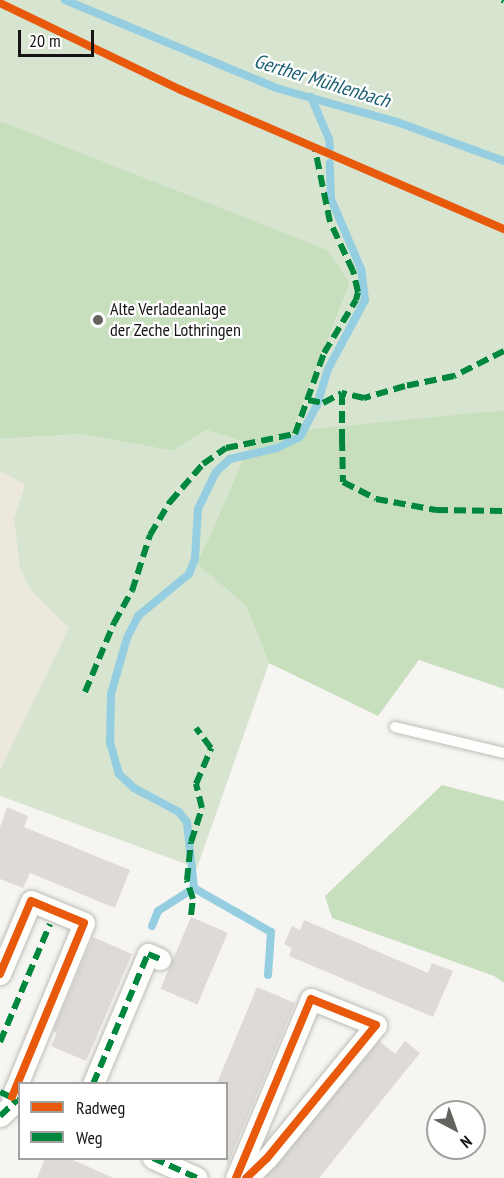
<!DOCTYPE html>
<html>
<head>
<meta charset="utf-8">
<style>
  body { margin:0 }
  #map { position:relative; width:504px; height:1178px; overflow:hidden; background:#f7f5f1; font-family:"PT Sans Narrow",sans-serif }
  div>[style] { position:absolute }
  .built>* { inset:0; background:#ece8de }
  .green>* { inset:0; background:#d7e4cf }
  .forest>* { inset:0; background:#c8dfbe }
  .stream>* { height:8px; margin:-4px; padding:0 4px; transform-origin:4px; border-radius:4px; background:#94cee0 }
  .building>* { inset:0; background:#dddad8; transform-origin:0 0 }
  .roads { filter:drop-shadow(0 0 2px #bdbcb8) drop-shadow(0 0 2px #bdbcb8) }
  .service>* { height:10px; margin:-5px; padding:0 5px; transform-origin:5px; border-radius:5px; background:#fefefd }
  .minor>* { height:21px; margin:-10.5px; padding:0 10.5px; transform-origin:10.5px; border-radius:10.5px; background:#fefefd }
  .quiet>* { height:6px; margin-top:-3px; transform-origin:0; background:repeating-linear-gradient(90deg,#00873e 0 12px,transparent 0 18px) }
  .cycleway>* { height:8px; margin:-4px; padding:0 4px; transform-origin:4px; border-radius:4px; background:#e8590c }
  .dots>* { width:16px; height:16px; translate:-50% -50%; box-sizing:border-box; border:3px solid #fff; border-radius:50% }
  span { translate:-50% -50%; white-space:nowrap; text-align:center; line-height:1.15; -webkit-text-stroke:4.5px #fff; paint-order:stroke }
  .poi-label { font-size:18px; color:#161412 }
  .left { translate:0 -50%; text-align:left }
  .water-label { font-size:20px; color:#1b5f72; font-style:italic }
  .legend { position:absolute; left:18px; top:1082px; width:210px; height:78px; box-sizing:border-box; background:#fff; border:2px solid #a2a1a0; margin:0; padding:8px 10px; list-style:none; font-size:18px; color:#161412 }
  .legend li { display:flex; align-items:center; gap:12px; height:30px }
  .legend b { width:30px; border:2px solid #a2a1a0 }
  .north { position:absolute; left:426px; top:1100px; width:60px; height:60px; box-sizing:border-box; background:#fff; border:2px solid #a2a1a0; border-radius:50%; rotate:139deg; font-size:16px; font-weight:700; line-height:24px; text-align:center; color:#161412 }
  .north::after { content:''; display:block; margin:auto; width:21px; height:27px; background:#656360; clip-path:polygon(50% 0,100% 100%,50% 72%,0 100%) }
  .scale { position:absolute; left:18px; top:30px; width:76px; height:27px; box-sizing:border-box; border:3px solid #161412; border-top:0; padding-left:8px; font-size:18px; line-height:21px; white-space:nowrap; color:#161412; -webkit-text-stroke:4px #fff; paint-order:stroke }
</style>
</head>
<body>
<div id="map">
  <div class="built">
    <div style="clip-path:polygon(0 471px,25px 483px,14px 518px,29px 588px,70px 628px,0 770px)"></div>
  </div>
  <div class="green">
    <div style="clip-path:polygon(0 0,504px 0,504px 410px,291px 432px,350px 284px,0 121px)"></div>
    <div style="clip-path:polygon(206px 430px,250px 444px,197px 564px,246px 606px,269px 663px,197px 868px,0 796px,0 770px,69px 628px,29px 588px,20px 568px,14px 518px,25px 484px,0 471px,0 439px,81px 434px,173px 451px)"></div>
  </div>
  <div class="forest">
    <div style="clip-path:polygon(0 121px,327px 250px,350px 283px,292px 431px,504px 410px,504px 689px,419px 660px,378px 716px,269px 663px,246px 606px,197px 564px,250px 444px,206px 430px,173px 451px,81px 434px,0 439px)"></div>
    <div style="clip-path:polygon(442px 785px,504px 801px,504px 983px,494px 976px,332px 918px,325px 896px)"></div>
  </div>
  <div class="stream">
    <div style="left:65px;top:0;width:229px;rotate:22.6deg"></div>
    <div style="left:276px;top:88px;width:126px;rotate:15.7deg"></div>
    <div style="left:397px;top:122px;width:114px;rotate:20deg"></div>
    <div style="left:311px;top:97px;width:46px;rotate:66.8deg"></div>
    <div style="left:329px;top:139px;width:9px;rotate:84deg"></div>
    <div style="left:152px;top:926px;width:16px;rotate:-68deg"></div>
    <div style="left:158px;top:911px;width:43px;rotate:-32.6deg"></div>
    <div style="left:268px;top:975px;width:43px;rotate:-86deg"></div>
    <div style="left:271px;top:932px;width:89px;rotate:-150.3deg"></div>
    <div style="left:194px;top:888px;width:66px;rotate:-96.1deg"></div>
    <div style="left:187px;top:822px;width:13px;rotate:-129deg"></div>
    <div style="left:179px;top:812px;width:51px;rotate:-151.9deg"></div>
    <div style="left:134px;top:788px;width:21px;rotate:-137deg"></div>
    <div style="left:119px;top:774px;width:32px;rotate:-106deg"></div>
    <div style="left:110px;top:743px;width:49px;rotate:-88.8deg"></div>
    <div style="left:111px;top:694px;width:58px;rotate:-74.1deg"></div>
    <div style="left:127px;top:638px;width:25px;rotate:-63deg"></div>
    <div style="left:138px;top:616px;width:66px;rotate:-39.5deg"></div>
    <div style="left:189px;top:574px;width:16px;rotate:-68deg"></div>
    <div style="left:195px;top:559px;width:50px;rotate:-86.6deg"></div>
    <div style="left:198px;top:509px;width:41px;rotate:-64.1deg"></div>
    <div style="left:216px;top:472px;width:19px;rotate:-43deg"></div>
    <div style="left:230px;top:459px;width:48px;rotate:-13.2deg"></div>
    <div style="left:277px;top:448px;width:25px;rotate:-26deg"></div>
    <div style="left:300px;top:437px;width:36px;rotate:-62deg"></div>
    <div style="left:317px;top:405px;width:38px;rotate:-73deg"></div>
    <div style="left:328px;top:369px;width:78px;rotate:-61.8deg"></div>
    <div style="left:365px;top:300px;width:31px;rotate:-97deg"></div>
    <div style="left:361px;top:269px;width:76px;rotate:-113.2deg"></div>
    <div style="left:331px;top:199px;width:36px;rotate:-92deg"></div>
  </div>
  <div class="building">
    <div style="clip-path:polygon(7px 807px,28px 816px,24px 827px,130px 870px,115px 908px,30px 873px,23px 888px,0 879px,0 827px)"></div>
    <div style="left:191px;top:917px;width:40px;height:78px;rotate:23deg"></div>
    <div style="clip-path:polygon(304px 920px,428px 973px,432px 963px,453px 971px,433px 1017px,289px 956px,292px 948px,284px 944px,292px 926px,300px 930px)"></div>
    <div style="clip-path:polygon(93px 937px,132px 954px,86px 1061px,51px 1046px,57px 1033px,53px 1031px)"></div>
    <div style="clip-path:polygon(257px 987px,295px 1003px,227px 1166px,226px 1083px,217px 1083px)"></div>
    <div style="clip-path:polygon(379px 1041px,395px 1054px,405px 1041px,420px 1053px,319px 1178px,265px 1178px)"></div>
    <div style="clip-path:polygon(45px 1158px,68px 1158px,114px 1178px,37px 1178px)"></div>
  </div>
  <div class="roads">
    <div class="service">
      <div style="left:395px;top:727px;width:112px;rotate:13.4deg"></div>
    </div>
    <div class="minor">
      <div style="left:0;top:974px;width:79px;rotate:-67deg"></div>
      <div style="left:31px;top:901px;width:57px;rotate:22.5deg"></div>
      <div style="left:84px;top:923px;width:188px;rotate:112.5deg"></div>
      <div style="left:93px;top:1084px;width:141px;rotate:-67.1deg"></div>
      <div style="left:148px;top:954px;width:13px;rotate:23deg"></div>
      <div style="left:0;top:1116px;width:23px;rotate:-43deg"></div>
      <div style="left:17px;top:1100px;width:3px;rotate:18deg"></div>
      <div style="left:153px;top:1158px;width:48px;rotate:24.4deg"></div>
      <div style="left:236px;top:1178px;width:194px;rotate:-67.3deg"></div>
      <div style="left:311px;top:999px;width:70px;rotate:21.8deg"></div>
      <div style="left:376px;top:1025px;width:172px;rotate:129.3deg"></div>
      <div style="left:267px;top:1158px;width:29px;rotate:136deg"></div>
    </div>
  </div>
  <div class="quiet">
    <div style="left:502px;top:0;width:2px;rotate:27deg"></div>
    <div style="left:504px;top:351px;width:56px;rotate:153.4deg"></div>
    <div style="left:454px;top:376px;width:50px;rotate:168.5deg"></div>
    <div style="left:405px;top:386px;width:43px;rotate:163.7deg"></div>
    <div style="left:364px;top:398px;width:23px;rotate:-167deg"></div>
    <div style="left:342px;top:393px;width:46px;rotate:90deg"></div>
    <div style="left:342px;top:439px;width:43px;rotate:88.7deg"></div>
    <div style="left:343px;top:482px;width:37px;rotate:27deg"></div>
    <div style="left:376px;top:499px;width:61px;rotate:10.4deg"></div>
    <div style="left:436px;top:510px;width:68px;rotate:0.8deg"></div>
    <div style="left:308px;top:400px;width:15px;rotate:11deg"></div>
    <div style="left:323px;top:403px;width:21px;rotate:-28deg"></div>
    <div style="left:85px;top:692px;width:75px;rotate:-67.2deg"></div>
    <div style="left:114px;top:623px;width:37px;rotate:-61deg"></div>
    <div style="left:132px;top:591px;width:59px;rotate:-72.2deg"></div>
    <div style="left:150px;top:535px;width:39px;rotate:-59deg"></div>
    <div style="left:170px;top:502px;width:50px;rotate:-49deg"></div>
    <div style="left:203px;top:464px;width:28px;rotate:-35deg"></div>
    <div style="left:226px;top:448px;width:70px;rotate:-11.5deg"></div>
    <div style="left:295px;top:434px;width:86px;rotate:-70.3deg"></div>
    <div style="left:324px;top:353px;width:62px;rotate:-58.9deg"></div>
    <div style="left:356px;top:300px;width:8px;rotate:-76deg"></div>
    <div style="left:358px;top:292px;width:22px;rotate:-103deg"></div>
    <div style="left:353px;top:271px;width:54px;rotate:-115.1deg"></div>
    <div style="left:330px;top:222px;width:75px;rotate:-101.6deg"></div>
    <div style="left:191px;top:915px;width:16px;rotate:-83deg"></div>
    <div style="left:193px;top:899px;width:20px;rotate:-108deg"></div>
    <div style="left:187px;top:880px;width:38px;rotate:-84deg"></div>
    <div style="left:191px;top:842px;width:36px;rotate:-72deg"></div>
    <div style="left:202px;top:808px;width:25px;rotate:-104deg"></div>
    <div style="left:196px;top:784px;width:39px;rotate:-67deg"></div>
    <div style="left:211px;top:748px;width:25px;rotate:-127deg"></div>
    <div style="left:0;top:1042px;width:128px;rotate:-67deg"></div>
    <div style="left:93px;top:1084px;width:141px;rotate:-67.1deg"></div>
    <div style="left:148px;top:954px;width:13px;rotate:23deg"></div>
    <div style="left:0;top:1092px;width:19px;rotate:25deg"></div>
    <div style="left:0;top:1116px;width:23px;rotate:-43deg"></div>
    <div style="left:17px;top:1100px;width:3px;rotate:18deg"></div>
    <div style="left:153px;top:1158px;width:48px;rotate:24.4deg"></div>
  </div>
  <div class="cycleway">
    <div style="left:0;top:3px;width:201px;rotate:25.7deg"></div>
    <div style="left:181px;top:90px;width:352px;rotate:23.3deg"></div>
    <div style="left:0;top:974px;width:79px;rotate:-67deg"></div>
    <div style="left:31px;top:901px;width:57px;rotate:22.5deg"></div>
    <div style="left:84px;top:923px;width:188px;rotate:112.5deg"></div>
    <div style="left:236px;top:1178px;width:194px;rotate:-67.3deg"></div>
    <div style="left:311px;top:999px;width:70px;rotate:21.8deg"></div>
    <div style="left:376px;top:1025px;width:172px;rotate:129.3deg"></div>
    <div style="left:267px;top:1158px;width:29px;rotate:136deg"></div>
  </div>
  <div class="dots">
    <div style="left:98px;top:320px;background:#656360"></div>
  </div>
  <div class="poi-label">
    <span class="left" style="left:110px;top:320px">Alte Verladeanlage<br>der Zeche Lothringen</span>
  </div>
  <div class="water-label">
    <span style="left:322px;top:81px;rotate:17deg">Gerther Mühlenbach</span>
  </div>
  <ul class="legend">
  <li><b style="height:8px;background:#e8590c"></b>Radweg</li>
  <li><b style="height:8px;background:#00873e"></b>Weg</li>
  </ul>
  <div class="north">N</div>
  <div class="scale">20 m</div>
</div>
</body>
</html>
